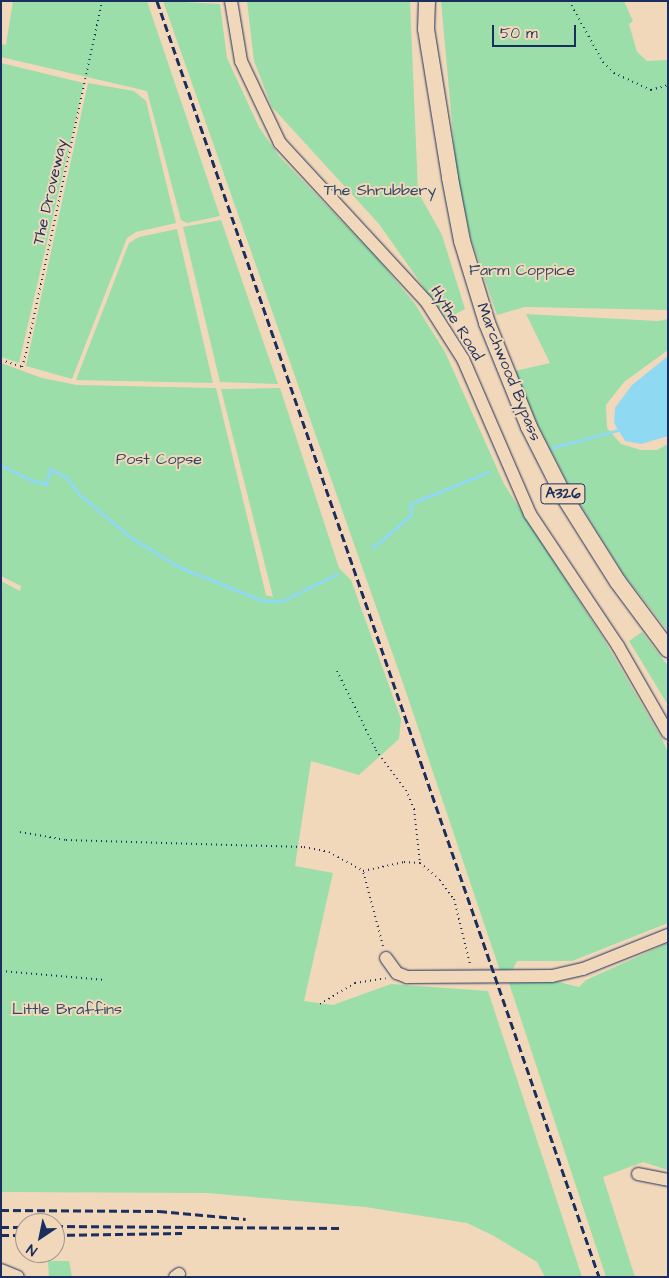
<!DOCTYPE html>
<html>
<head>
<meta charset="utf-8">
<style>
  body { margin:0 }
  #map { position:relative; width:669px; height:1278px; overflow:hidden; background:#f2d8ba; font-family:"Architects Daughter",sans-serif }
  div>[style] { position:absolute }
  .green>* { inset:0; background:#9bdea9 }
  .water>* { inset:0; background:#90d9f2 }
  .stream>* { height:3px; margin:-1.5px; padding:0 1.5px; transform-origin:1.5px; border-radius:1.5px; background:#90d9f2 }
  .path>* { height:2px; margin-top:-1px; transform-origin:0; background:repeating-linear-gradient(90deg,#1b2f5e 0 1px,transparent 0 5px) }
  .roads { filter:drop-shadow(0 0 1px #1b2f5e) drop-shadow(0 0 1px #1b2f5e) }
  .minor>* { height:12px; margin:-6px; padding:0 6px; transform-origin:6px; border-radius:6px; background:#f2d8ba }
  .major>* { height:16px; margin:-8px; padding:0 8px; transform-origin:8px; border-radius:8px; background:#f2d8ba }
  .rail>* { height:3px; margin-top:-1.5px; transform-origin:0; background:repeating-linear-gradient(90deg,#1b2f5e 0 8px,transparent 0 12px) }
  span { translate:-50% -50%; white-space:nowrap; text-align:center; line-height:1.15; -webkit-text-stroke:4px #f2d8ba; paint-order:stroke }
  .shield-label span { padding:1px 4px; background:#f2d8ba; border:1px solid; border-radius:4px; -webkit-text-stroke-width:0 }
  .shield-label { font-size:15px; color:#1b2f5e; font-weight:700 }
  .park-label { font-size:16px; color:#2e4969 }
  .street-label { font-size:16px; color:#1b2f5e }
  .frame { position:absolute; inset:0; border:2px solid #1b2f5e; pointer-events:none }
  .north { position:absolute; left:15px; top:1213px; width:50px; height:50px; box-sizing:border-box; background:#f2d8ba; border:1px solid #9c9495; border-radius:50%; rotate:214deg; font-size:14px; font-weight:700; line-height:20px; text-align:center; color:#1b2f5e }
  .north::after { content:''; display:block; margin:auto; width:18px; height:22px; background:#1b2f5e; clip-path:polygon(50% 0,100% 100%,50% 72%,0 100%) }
  .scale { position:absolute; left:492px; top:25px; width:84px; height:22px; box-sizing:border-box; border:2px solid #1b2f5e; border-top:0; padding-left:6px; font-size:15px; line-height:18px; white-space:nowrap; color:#1b2f5e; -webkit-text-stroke:4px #f2d8ba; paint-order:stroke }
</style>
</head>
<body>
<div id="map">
  <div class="green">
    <div style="clip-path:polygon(13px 1px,147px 1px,220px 216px,187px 223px,181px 220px,147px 91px,1px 57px,1px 44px,6px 45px)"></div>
    <div style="clip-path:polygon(163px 1px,220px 4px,227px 58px,259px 127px,279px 156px,377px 258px,415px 304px,445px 352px,504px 484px,603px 638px,663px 741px,668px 753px,668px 923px,572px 961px,517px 961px,513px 969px,500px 971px,405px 689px)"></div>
    <div style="clip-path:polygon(247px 1px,410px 1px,418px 192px,442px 235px,465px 309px,446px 319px,379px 224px,272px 107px,254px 61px)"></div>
    <div style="clip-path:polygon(441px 1px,624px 1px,633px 21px,629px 24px,637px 52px,647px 61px,668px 60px,668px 310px,525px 307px,497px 315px,471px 239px,457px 178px)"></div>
    <div style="clip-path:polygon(1px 63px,84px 83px,19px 363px,1px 357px)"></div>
    <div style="clip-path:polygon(88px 83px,134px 91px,146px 101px,176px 223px,136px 232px,127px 238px,72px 379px,26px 366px)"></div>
    <div style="clip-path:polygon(221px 220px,278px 384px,220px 382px,183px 227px)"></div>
    <div style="clip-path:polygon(177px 229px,213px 383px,76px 380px,129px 243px,139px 237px)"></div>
    <div style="clip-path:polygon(526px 314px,658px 321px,668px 319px,668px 350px,624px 382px,606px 405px,607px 428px,621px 444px,641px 450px,657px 450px,668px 444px,668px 631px,625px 576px,573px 493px,537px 423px,515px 371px,550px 363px)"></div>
    <div style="clip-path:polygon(1px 363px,42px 378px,77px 385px,216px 388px,266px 595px,273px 597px,221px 389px,280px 388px,339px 568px,351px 580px,401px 719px,399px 739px,359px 775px,311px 761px,295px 866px,333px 873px,304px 1001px,333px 1005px,391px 984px,488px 991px,582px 1277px,545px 1277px,537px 1262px,494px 1236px,467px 1223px,365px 1207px,207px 1193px,1px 1192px,1px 581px,20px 591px,21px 586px,1px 576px)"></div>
    <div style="clip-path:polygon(642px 632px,668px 666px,668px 705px,629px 641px)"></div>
    <div style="clip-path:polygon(668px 943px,668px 1170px,643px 1162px,603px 1177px,635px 1277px,606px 1277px,509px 983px,559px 982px,579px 987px,586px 980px)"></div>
    <div style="clip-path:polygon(48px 1261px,69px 1261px,72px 1277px,49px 1277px)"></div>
  </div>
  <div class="water">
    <div style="clip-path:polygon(668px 356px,668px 436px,641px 444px,625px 441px,614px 423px,615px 408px,632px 385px)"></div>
  </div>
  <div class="stream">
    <div style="left:551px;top:448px;width:69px;rotate:-15deg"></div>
    <div style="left:1px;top:465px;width:30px;rotate:27deg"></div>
    <div style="left:28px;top:479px;width:19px;rotate:16deg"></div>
    <div style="left:46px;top:484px;width:16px;rotate:-75deg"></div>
    <div style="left:50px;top:469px;width:18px;rotate:27deg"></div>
    <div style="left:66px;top:477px;width:21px;rotate:53deg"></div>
    <div style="left:79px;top:494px;width:67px;rotate:40.1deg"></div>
    <div style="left:130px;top:537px;width:57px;rotate:31.5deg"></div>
    <div style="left:179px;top:567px;width:91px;rotate:22deg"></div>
    <div style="left:263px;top:601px;width:19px"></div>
    <div style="left:282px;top:601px;width:61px;rotate:-26.1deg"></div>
    <div style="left:372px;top:548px;width:51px;rotate:-40.2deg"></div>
    <div style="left:411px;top:515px;width:11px;rotate:-95deg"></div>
    <div style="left:410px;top:504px;width:84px;rotate:-22.3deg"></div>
  </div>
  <div class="path">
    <div style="left:569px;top:1px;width:70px;rotate:60.9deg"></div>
    <div style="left:603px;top:62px;width:16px;rotate:45deg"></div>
    <div style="left:614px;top:73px;width:41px;rotate:24.7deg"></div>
    <div style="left:651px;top:90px;width:18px;rotate:-16deg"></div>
    <div style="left:1px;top:360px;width:22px;rotate:18deg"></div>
    <div style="left:22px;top:367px;width:15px;rotate:-74deg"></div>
    <div style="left:26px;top:353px;width:360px;rotate:-77.8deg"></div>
    <div style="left:337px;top:671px;width:88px;rotate:63.7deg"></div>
    <div style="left:376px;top:750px;width:50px;rotate:53.1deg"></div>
    <div style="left:406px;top:790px;width:21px;rotate:67deg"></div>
    <div style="left:414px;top:809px;width:54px;rotate:83.7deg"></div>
    <div style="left:20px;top:832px;width:47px;rotate:9.9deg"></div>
    <div style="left:66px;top:840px;width:238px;rotate:1.7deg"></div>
    <div style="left:304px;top:847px;width:25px;rotate:11deg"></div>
    <div style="left:329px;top:852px;width:39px;rotate:29deg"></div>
    <div style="left:383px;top:946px;width:78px;rotate:-104.9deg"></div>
    <div style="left:363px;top:871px;width:42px;rotate:-12.4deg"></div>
    <div style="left:404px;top:862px;width:16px;rotate:4deg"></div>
    <div style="left:420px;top:863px;width:26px;rotate:40deg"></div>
    <div style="left:440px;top:880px;width:24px;rotate:54deg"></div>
    <div style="left:454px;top:899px;width:67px;rotate:76.2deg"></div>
    <div style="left:1px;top:971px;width:105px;rotate:4.9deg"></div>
    <div style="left:320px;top:1004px;width:41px;rotate:-31deg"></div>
    <div style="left:355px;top:983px;width:31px;rotate:-9deg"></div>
  </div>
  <div class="roads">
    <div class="minor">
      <div style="left:231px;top:1px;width:61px;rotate:80.5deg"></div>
      <div style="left:241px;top:61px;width:91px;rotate:64.6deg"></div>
      <div style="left:280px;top:143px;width:215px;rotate:47.3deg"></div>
      <div style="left:426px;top:301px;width:69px;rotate:57.5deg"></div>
      <div style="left:463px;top:359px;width:169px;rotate:66.6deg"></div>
      <div style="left:530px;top:514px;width:159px;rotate:56.3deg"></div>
      <div style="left:618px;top:646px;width:100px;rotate:60.1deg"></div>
      <div style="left:386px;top:958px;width:19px;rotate:54deg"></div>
      <div style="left:397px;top:973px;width:11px;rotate:22deg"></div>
      <div style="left:407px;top:977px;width:145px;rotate:-0.4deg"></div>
      <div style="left:552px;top:976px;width:32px;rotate:-13deg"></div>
      <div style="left:583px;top:969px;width:92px;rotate:-21.8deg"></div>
      <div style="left:638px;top:1174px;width:31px;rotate:11deg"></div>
      <div style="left:1px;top:1270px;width:18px;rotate:22deg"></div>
      <div style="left:175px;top:1277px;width:5px;rotate:-37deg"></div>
    </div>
    <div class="major">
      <div style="left:427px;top:1px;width:28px;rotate:92deg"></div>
      <div style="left:426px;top:29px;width:151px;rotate:80.8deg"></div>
      <div style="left:450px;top:178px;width:64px;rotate:79.2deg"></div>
      <div style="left:462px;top:241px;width:86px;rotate:73deg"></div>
      <div style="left:487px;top:323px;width:112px;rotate:68deg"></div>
      <div style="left:529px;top:427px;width:80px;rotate:63.1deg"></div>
      <div style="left:565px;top:498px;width:99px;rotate:57.8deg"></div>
      <div style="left:618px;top:582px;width:84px;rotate:53.3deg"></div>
    </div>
  </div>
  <div class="rail">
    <div style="left:157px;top:1px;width:1350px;rotate:70.89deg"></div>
    <div style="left:1px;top:1210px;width:158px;rotate:0.4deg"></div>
    <div style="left:159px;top:1211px;width:87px;rotate:5.3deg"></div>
    <div style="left:55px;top:1226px;width:284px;rotate:0.4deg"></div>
    <div style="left:1px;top:1227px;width:24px"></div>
    <div style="left:1px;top:1235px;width:24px"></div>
    <div style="left:55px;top:1235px;width:127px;rotate:-0.9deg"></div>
  </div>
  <div class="shield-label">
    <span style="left:563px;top:494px">A326</span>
  </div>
  <div class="park-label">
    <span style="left:380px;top:190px">The Shrubbery</span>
    <span style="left:522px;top:270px">Farm Coppice</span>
    <span style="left:159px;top:459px">Post Copse</span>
    <span style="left:67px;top:1009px">Little Braffins</span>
  </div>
  <div class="street-label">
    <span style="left:50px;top:192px;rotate:-77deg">The Droveway</span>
    <span style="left:457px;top:323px;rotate:58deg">Hythe Road</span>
    <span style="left:509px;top:372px;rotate:68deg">Marchwood Bypass</span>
  </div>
  <div class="frame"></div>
  <div class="north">N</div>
  <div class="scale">50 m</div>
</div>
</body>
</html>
